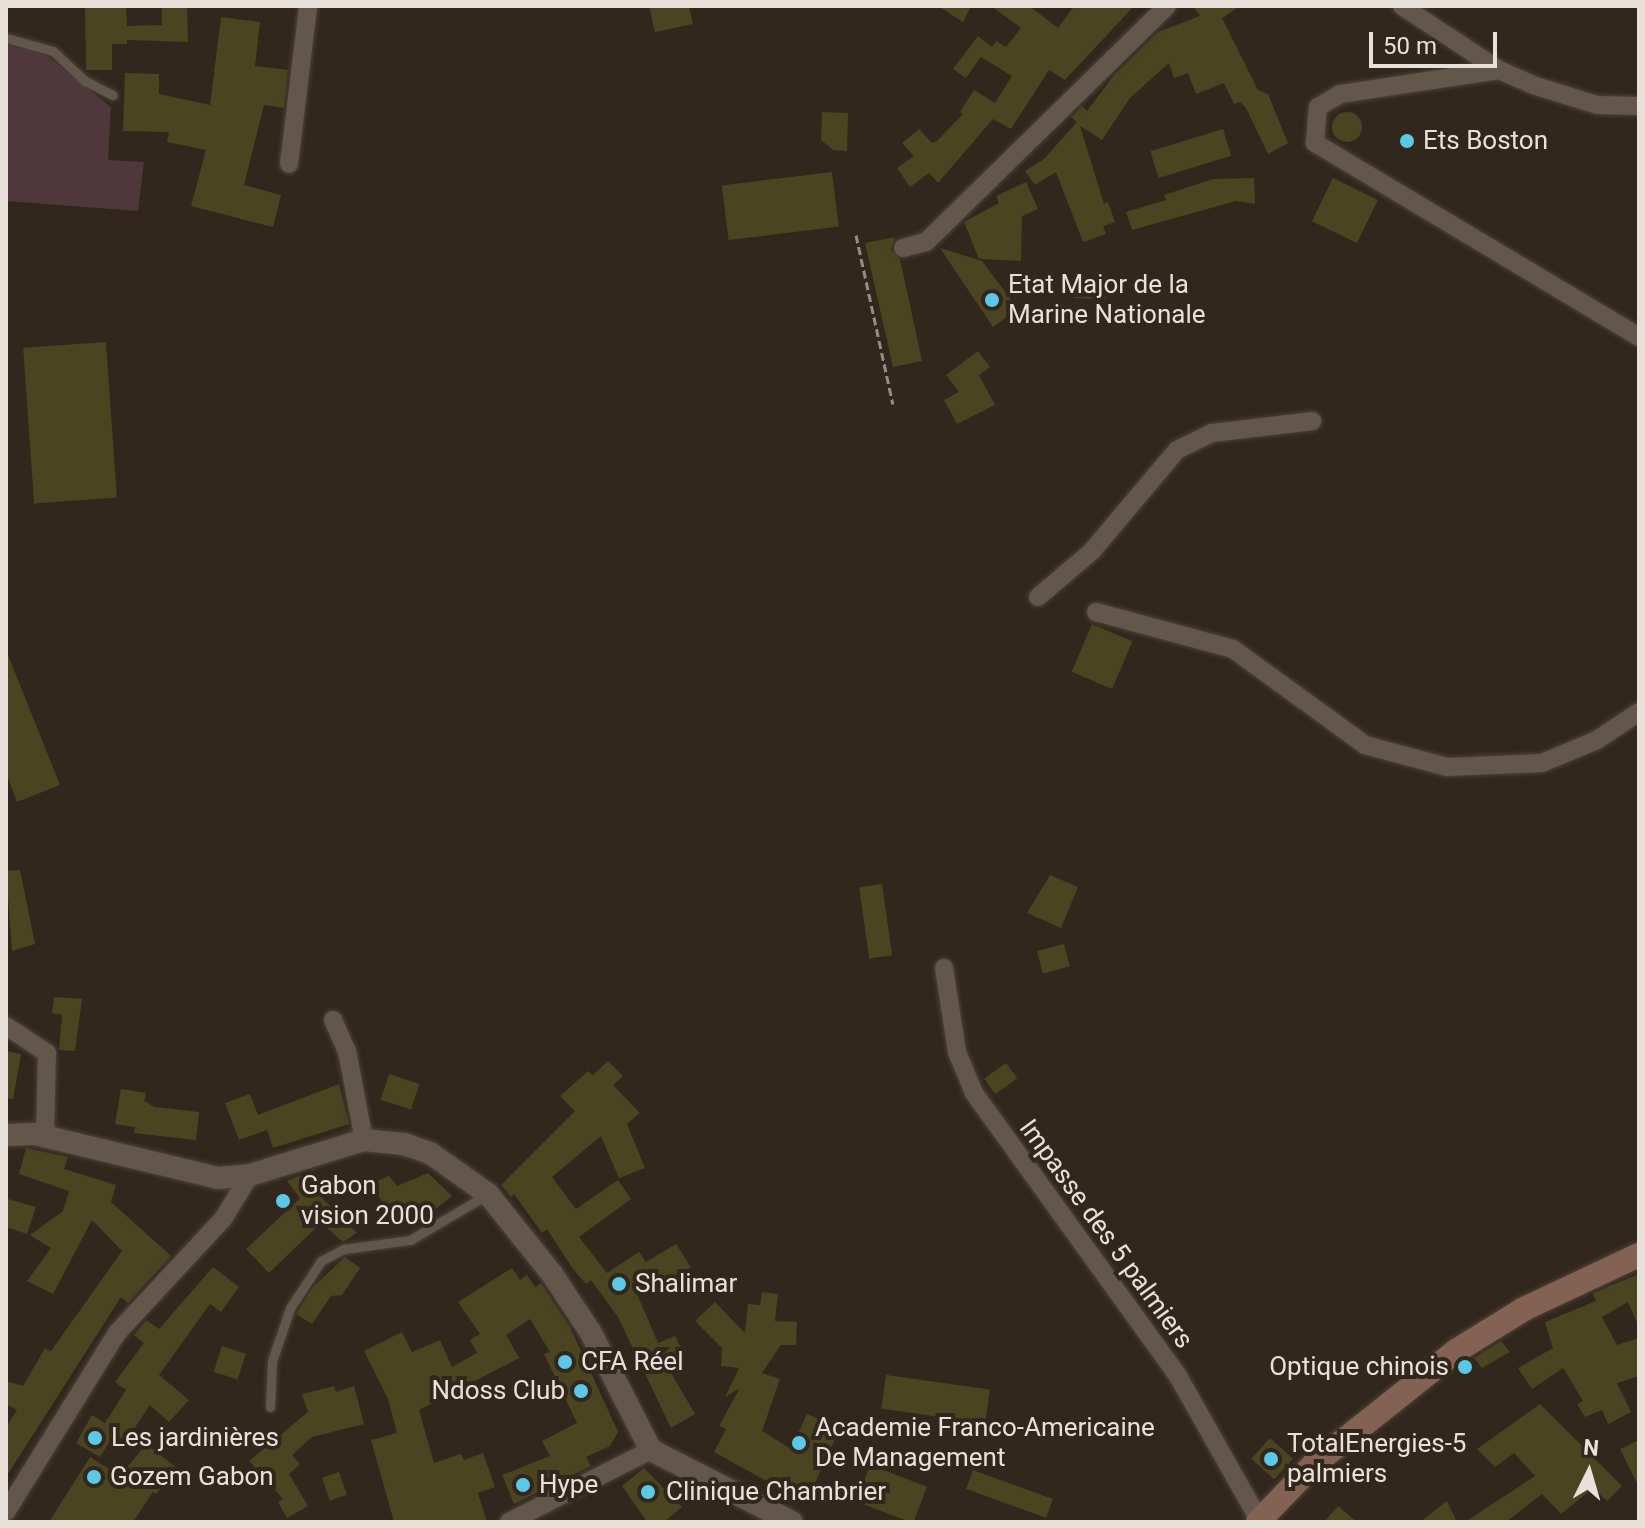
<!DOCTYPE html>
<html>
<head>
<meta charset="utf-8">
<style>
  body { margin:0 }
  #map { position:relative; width:1645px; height:1528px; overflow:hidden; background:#31271d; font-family:Roboto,sans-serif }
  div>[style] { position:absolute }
  .green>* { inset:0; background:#4f373b }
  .building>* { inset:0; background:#4b4420; transform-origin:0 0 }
  .round { border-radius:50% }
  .path>* { height:3px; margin-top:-1.5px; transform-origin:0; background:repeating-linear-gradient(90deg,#958d84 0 8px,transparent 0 12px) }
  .roads { filter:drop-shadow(0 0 2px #4b4239) drop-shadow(0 0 2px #4b4239) }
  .service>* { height:9px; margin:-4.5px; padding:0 4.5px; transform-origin:4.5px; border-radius:4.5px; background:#63574c }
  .minor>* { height:18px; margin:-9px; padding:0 9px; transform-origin:9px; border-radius:9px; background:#63574c }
  .tertiary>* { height:22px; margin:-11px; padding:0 11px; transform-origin:11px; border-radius:11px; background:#63574c }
  .secondary>* { height:24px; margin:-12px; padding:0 12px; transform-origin:12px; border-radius:12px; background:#846253 }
  .dots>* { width:22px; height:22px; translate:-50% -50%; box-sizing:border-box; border:4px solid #31271d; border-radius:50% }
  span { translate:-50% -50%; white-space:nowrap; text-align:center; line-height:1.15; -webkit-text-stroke:8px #31271d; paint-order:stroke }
  .poi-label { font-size:26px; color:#e8e1da }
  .left { translate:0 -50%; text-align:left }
  .right { translate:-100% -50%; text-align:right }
  .street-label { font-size:26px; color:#e8e1da }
  .frame { position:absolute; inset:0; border:8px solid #e8e1da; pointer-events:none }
  .north { position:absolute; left:1549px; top:1432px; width:80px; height:80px; -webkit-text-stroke:6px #31271d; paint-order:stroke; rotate:5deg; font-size:22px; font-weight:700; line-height:32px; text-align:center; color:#e8e1da }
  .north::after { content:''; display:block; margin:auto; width:28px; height:36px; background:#e8e1da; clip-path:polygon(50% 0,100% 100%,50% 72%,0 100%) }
  .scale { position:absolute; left:1369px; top:32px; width:128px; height:36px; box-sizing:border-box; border:4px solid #e8e1da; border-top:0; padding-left:10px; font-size:24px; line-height:28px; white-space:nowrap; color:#e8e1da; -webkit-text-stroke:6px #31271d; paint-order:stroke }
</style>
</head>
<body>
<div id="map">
  <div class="green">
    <div style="clip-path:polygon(6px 44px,46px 55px,111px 107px,108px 160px,144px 162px,138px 211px,6px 201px)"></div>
  </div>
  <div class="building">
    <div style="clip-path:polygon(85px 6px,126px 6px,127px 26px,162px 25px,162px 6px,187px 6px,188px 42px,127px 40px,127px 44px,112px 44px,112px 70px,86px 70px)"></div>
    <div style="clip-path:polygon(649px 6px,689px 6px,693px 24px,655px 32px)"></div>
    <div style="clip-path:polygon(938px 6px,971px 6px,963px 22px)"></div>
    <div style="clip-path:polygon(991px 6px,1029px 6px,1058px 28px,1074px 6px,1134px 6px,1065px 80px,1049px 70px,1011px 129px,993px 119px,938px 183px,929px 173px,910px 187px,897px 168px,914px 156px,902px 143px,919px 129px,932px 143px,937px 141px,963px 114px,960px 112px,974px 90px,995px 103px,1012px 76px,981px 57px,966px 78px,953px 69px,978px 36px,992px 47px,996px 41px,1006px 47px,1021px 28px)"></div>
    <div style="clip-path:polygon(1193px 6px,1240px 6px,1222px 18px,1258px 90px,1268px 94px,1288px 143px,1268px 154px,1246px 108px,1240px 102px,1234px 104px,1224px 83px,1196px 94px,1188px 73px,1174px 78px,1169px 63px,1130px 98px,1102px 140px,1080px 126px,1104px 204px,1108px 202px,1115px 222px,1103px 226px,1106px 234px,1083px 242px,1056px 172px,1035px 185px,1025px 171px,1044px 159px,1077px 122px,1071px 117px,1082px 106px,1087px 111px,1114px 75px,1158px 32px,1200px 16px)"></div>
    <div style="clip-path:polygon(221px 17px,260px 22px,255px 66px,288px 70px,284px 108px,264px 105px,244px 185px,281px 195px,273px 227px,191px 206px,206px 150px,167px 142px,169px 132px,123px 131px,125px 73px,159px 74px,159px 94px,210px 105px)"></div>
    <div style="clip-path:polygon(822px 112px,848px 113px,847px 151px,833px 150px,821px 140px)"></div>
    <div class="round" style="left:1332px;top:112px;width:30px;height:30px"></div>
    <div style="left:1223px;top:129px;width:28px;height:76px;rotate:73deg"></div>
    <div style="left:832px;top:172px;width:55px;height:111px;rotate:83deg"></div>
    <div style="clip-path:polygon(1254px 178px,1255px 204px,1236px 201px,1132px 230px,1126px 212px,1166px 200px,1164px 195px,1213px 179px)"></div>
    <div style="left:1333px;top:178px;width:50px;height:48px;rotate:26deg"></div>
    <div style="clip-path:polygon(1026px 182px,1038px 209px,1022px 216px,1021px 261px,979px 259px,964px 222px,999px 203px,996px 196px)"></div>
    <div style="clip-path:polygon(895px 237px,891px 250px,900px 259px,922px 361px,893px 367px,865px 243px)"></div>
    <div style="clip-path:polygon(940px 248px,982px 261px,1018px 309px,993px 327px)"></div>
    <div style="left:1074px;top:282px;width:32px;height:16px;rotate:2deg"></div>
    <div style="left:106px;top:342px;width:156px;height:83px;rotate:86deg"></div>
    <div style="clip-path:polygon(978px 351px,990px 367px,979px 375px,995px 405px,957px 424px,944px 400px,959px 392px,946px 375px)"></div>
    <div style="left:1092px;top:624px;width:44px;height:52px;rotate:23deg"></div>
    <div style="clip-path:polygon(6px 650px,60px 785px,17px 802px,6px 773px)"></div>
    <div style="clip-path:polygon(20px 870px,35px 944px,12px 951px,6px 871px)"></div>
    <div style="clip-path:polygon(1050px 875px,1078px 887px,1061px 928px,1027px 913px)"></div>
    <div style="left:882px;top:884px;width:72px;height:23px;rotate:82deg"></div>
    <div style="left:1064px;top:944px;width:23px;height:28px;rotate:75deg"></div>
    <div style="clip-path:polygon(54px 997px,82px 999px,75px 1051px,59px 1050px,62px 1015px,52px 1013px)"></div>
    <div style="clip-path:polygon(6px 1051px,21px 1054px,13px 1099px,6px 1098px)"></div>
    <div style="clip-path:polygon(608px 1061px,623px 1076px,613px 1085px,640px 1113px,627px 1124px,645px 1168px,619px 1178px,601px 1136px,552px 1177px,576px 1209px,618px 1180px,631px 1199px,579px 1237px,607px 1273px,639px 1252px,646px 1262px,676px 1244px,691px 1267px,666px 1282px,662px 1277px,652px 1283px,648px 1279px,651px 1285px,637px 1294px,658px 1343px,675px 1336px,686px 1358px,667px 1366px,695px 1414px,671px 1428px,618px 1317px,591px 1280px,586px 1284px,573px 1269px,547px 1229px,542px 1233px,514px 1194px,511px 1197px,501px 1185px,575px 1111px,560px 1096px,588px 1071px,593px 1075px)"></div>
    <div style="left:1006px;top:1063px;width:19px;height:27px;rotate:54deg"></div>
    <div style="left:389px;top:1074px;width:32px;height:27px;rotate:18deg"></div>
    <div style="clip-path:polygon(339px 1084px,349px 1124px,273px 1148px,267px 1130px,239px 1140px,225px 1103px,250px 1094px,258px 1115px)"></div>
    <div style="clip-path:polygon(121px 1089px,146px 1093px,144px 1101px,155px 1107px,199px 1112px,196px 1140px,134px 1133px,135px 1127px,115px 1124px)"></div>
    <div style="clip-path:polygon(26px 1148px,68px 1157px,64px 1169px,116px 1185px,111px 1202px,171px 1256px,128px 1303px,121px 1297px,6px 1477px,6px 1427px,17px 1410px,6px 1404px,6px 1381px,23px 1386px,45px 1348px,51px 1351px,122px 1251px,92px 1220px,53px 1294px,27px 1281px,51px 1248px,30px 1235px,63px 1211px,69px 1191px,19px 1174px)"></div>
    <div style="clip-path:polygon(313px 1170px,324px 1185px,316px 1192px,357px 1233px,343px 1242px,321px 1223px,269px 1273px,246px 1249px,300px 1198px,287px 1181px)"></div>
    <div style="clip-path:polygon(428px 1173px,452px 1196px,434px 1210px,398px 1224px,370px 1184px,389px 1176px,397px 1186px)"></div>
    <div style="clip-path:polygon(8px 1199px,36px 1207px,27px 1234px,6px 1227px)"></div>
    <div style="clip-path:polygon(345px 1257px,360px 1268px,342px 1295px,331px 1296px,312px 1324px,296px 1314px,313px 1287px)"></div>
    <div style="clip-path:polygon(213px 1267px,239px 1287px,221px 1312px,210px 1304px,159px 1375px,189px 1400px,169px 1422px,150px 1405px,126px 1441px,114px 1434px,100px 1457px,76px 1443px,92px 1415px,105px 1423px,126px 1390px,115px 1382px,144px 1343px,134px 1335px,146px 1320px,159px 1329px)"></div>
    <div style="clip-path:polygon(512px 1268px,520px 1280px,527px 1275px,535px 1287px,541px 1283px,570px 1327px,618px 1432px,610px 1446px,586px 1457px,591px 1466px,514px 1504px,502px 1475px,550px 1456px,542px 1441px,577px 1423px,544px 1354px,550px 1352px,530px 1319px,506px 1335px,519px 1358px,419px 1410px,434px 1463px,461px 1454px,464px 1460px,483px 1453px,495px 1487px,478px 1493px,487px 1522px,394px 1522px,371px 1440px,397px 1433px,388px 1399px,364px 1351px,402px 1332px,412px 1352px,440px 1340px,452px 1367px,477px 1353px,470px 1340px,480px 1334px,458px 1302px)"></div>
    <div style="clip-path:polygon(1639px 1274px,1639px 1327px,1628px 1302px,1602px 1317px,1617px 1345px,1639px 1338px,1639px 1376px,1617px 1383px,1631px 1412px,1608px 1424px,1602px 1410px,1585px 1417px,1577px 1404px,1583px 1401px,1563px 1368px,1532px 1389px,1518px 1368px,1553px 1348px,1545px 1322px,1596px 1301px,1593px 1293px)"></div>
    <div style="clip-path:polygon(762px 1292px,778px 1294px,775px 1321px,797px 1322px,796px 1345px,781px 1345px,762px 1373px,780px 1379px,762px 1431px,791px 1449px,807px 1414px,840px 1428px,806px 1503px,714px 1452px,726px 1429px,719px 1426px,740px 1388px,725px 1397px,739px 1368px,721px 1366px,722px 1348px,695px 1321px,715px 1302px,745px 1333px,748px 1304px,760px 1305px)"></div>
    <div style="clip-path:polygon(1501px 1341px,1510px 1352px,1482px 1368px,1474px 1358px)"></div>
    <div style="left:222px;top:1346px;width:25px;height:27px;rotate:18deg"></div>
    <div style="left:886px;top:1375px;width:105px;height:34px;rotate:8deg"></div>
    <div style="clip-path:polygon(334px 1386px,336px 1392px,354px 1386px,364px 1424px,312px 1437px,292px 1455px,300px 1464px,289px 1474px,308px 1506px,287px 1518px,278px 1502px,283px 1499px,249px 1461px,308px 1412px,302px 1394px)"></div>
    <div style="clip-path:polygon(1540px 1404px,1622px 1486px,1607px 1501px,1593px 1488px,1561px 1514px,1542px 1494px,1506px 1522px,1465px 1522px,1535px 1476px,1514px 1453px,1495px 1467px,1477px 1449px)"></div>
    <div style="left:1270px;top:1438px;width:31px;height:28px;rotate:42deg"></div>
    <div style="clip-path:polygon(1639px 1440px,1639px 1487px,1620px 1449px)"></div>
    <div style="clip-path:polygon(146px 1444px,177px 1468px,156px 1494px,153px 1492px,133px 1522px,49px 1522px,90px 1457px,120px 1476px)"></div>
    <div style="left:870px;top:1465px;width:61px;height:39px;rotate:21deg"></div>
    <div style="clip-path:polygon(644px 1468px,682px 1507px,664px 1522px,647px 1522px,622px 1486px)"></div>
    <div style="left:973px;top:1470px;width:85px;height:20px;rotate:20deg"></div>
    <div style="left:339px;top:1472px;width:24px;height:18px;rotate:71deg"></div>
    <div style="clip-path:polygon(1447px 1501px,1457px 1522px,1420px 1522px)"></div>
    <div style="clip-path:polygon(1338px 1506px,1357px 1522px,1324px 1522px)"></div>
  </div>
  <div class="path">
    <div style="left:856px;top:235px;width:173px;rotate:77.7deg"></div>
  </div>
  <div class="roads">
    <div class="service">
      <div style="left:6px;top:38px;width:49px;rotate:15.5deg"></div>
      <div style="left:53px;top:51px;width:44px;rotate:43.2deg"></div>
      <div style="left:85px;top:81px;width:31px;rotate:27deg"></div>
      <div style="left:270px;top:1407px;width:46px;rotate:-87.5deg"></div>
      <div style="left:272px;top:1361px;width:56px;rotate:-71.2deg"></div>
      <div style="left:290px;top:1308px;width:56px;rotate:-56.6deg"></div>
      <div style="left:321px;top:1261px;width:26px;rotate:-28deg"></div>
      <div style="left:344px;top:1249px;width:67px;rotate:-7.8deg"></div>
      <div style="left:410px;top:1240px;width:91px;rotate:-30.5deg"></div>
    </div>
    <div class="minor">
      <div style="left:1402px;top:6px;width:116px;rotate:33.4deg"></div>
      <div style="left:1499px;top:70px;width:40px;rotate:23.4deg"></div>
      <div style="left:1536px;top:86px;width:64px;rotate:17.3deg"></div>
      <div style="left:1597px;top:105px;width:42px;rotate:1.4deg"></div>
      <div style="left:1499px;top:70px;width:161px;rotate:171.4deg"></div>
      <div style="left:1340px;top:94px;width:26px;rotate:149deg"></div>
      <div style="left:1318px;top:107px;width:36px;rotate:95deg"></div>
      <div style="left:1315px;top:143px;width:378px;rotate:30.9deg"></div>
      <div style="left:289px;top:164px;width:159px;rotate:-83.1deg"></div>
      <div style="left:903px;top:248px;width:24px;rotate:-15deg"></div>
      <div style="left:926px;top:242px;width:337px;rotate:-44.4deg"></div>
      <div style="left:1038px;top:597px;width:71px;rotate:-40.4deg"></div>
      <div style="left:1092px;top:551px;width:132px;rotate:-49.9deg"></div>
      <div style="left:1177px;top:450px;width:39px;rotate:-26deg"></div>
      <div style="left:1212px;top:433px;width:101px;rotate:-6.8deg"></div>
      <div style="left:1096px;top:612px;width:142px;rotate:15.1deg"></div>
      <div style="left:1233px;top:649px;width:163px;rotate:36deg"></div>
      <div style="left:1365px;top:745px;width:85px;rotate:15deg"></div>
      <div style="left:1447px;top:767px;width:95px;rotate:-2.4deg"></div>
      <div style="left:1542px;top:763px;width:60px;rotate:-22.7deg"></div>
      <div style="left:1597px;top:740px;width:50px;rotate:-33.7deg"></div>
      <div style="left:944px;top:968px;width:85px;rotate:81.2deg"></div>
      <div style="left:957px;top:1052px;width:44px;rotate:67.5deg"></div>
      <div style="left:974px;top:1093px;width:349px;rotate:54.2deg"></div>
      <div style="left:1178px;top:1376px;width:165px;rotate:60.6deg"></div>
      <div style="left:333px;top:1020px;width:34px;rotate:66deg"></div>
      <div style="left:347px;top:1051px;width:91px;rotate:79.2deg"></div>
      <div style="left:6px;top:1026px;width:49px;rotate:33.4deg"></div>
      <div style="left:47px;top:1053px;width:83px;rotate:91.4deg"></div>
      <div style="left:6px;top:1512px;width:211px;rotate:-58.2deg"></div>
      <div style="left:117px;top:1333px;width:156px;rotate:-47.1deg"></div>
      <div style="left:223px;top:1219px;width:52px;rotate:-58.5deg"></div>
      <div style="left:509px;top:1522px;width:159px;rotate:-26.9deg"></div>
    </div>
    <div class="tertiary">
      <div style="left:6px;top:1135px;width:29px;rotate:-2deg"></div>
      <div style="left:35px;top:1134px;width:188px;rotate:13.5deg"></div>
      <div style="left:218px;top:1178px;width:32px;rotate:-5deg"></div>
      <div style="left:250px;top:1175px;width:119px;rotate:-17.1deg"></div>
      <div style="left:364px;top:1140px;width:40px;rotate:5.7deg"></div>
      <div style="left:404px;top:1144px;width:28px;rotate:19deg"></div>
      <div style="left:430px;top:1153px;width:71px;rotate:35.3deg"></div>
      <div style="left:488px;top:1194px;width:102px;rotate:51.3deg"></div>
      <div style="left:552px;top:1274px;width:71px;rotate:56.5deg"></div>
      <div style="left:591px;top:1333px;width:131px;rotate:62.9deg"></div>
      <div style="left:651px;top:1450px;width:158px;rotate:27.1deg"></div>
    </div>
    <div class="secondary">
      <div style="left:1258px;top:1522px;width:81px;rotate:-46deg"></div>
      <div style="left:1314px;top:1464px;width:181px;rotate:-38.5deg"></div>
      <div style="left:1456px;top:1351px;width:80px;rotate:-31.7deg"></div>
      <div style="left:1524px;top:1309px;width:127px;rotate:-25.2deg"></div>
    </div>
  </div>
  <div class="dots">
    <div style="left:1407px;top:141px;background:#5bc8e7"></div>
    <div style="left:992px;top:300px;background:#5bc8e7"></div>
    <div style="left:283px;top:1201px;background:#5bc8e7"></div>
    <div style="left:619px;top:1284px;background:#5bc8e7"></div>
    <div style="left:565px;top:1362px;background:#5bc8e7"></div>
    <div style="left:1465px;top:1367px;background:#5bc8e7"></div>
    <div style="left:581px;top:1391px;background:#5bc8e7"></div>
    <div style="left:95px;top:1438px;background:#5bc8e7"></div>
    <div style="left:799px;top:1443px;background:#5bc8e7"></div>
    <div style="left:1271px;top:1459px;background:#5bc8e7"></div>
    <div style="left:94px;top:1477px;background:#5bc8e7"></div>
    <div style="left:523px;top:1485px;background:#5bc8e7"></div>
    <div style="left:648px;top:1492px;background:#5bc8e7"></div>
  </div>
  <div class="poi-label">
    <span class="left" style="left:1423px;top:141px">Ets Boston</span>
    <span class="left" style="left:1008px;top:300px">Etat Major de la<br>Marine Nationale</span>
    <span class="left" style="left:301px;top:1201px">Gabon<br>vision 2000</span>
    <span class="left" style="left:635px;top:1284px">Shalimar</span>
    <span class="left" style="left:581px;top:1362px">CFA Réel</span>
    <span class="right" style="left:1449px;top:1367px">Optique chinois</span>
    <span class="right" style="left:565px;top:1391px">Ndoss Club</span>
    <span class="left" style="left:815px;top:1443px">Academie Franco-Americaine<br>De Management</span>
    <span class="left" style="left:111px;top:1438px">Les jardinières</span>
    <span class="left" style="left:1287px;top:1459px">TotalEnergies-5<br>palmiers</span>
    <span class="left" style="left:110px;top:1477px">Gozem Gabon</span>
    <span class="left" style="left:539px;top:1485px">Hype</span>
    <span class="left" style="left:666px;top:1492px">Clinique Chambrier</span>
  </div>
  <div class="street-label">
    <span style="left:1106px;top:1234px;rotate:54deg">Impasse des 5 palmiers</span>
  </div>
  <div class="frame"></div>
  <div class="north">N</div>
  <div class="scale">50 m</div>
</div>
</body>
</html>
